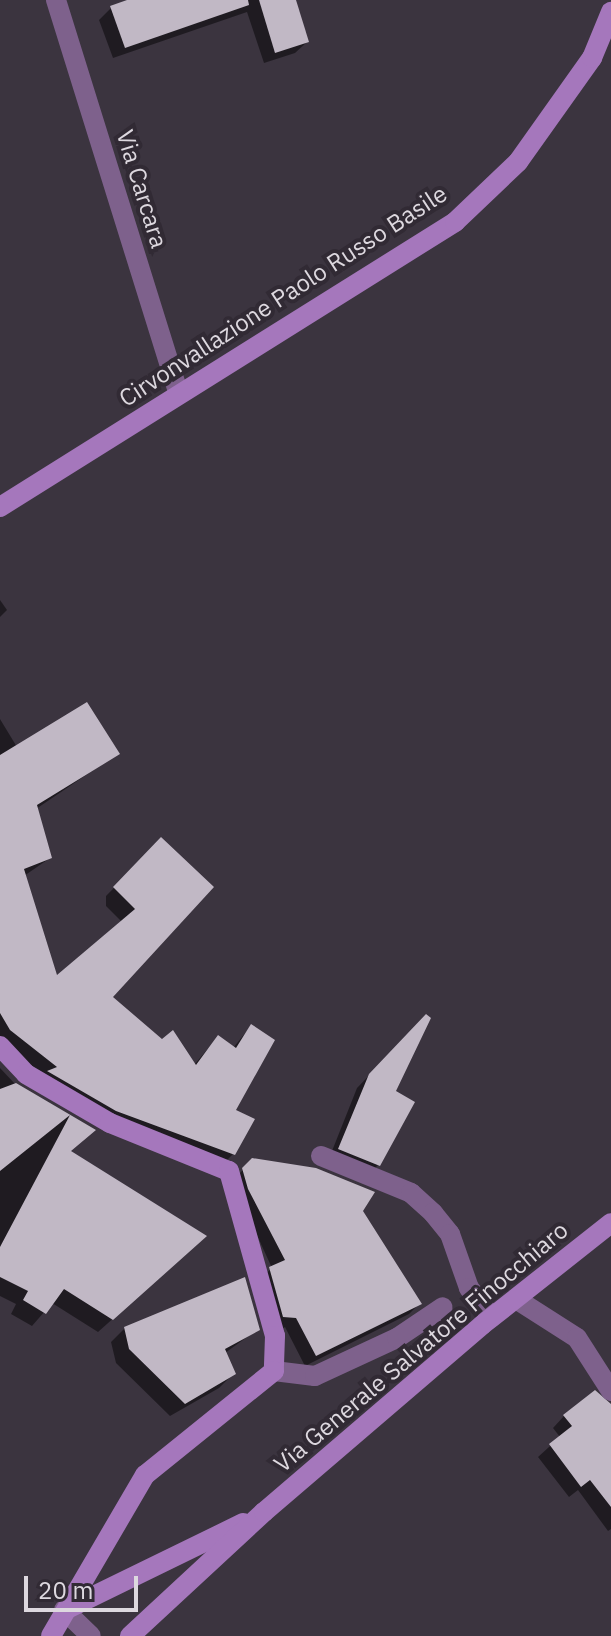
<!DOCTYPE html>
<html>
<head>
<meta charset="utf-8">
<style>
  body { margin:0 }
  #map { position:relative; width:611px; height:1636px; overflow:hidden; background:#3b343f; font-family:"IBM Plex Sans",sans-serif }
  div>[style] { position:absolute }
  .shadow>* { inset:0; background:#0007 }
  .building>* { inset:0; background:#c1b8c5 }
  .street>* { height:20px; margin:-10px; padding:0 10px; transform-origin:10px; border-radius:10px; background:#7e618c }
  .secondary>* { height:20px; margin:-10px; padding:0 10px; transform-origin:10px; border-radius:10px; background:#a577bc }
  span { translate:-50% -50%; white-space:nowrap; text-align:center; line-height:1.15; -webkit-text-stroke:8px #312a34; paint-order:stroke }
  .street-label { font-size:24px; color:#ddd8df }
  .scale { position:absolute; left:24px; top:1576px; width:114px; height:36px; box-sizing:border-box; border:4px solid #ddd8df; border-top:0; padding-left:10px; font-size:24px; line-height:28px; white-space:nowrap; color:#ddd8df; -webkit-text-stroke:6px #312a34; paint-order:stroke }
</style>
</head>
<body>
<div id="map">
  <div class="shadow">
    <div style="clip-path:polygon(135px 0,293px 0,307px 42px,295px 53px,264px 63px,247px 12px,113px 58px,99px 20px,111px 8px)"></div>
    <div style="clip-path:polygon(0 600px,7px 610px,0 617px)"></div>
    <div style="clip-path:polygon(0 719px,17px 747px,117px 754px,36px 809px,50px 858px,24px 876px,56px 979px,122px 922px,106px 906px,106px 896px,161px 840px,110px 997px,194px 1065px,218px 1037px,233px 1048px,251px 1026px,233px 1111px,233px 1154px,220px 1167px,102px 1124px,0 1055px)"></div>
    <div style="clip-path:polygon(426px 1016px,393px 1091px,378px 1165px,366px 1177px,328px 1161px,357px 1088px)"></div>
    <div style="clip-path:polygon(0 1068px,16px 1085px,92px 1130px,69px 1152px,191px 1249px,98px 1332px,52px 1303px,32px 1326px,11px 1314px,16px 1304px,0 1296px)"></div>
    <div style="clip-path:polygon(253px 1160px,361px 1211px,420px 1303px,409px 1314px,305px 1366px,285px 1327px,279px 1331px,259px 1280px,272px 1268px,232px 1181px)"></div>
    <div style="clip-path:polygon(125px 1328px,258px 1329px,225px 1353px,233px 1374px,219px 1388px,170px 1416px,116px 1363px,111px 1342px)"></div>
    <div style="clip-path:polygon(611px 1405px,611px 1529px,608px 1531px,578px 1490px,569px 1497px,538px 1457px,560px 1437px,553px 1428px,564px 1416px)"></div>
  </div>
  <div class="building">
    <div style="clip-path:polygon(127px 0,248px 0,249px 5px,125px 48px,110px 6px)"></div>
    <div style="clip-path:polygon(259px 0,296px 0,309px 42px,275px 53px)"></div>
    <div style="clip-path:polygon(87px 702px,120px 754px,37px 805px,52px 858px,24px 869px,57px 975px,135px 909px,113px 887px,161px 837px,214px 887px,113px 997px,162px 1039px,173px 1030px,196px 1065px,218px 1035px,236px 1048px,251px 1024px,275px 1040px,236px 1110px,255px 1119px,235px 1155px,116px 1111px,47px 1071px,57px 1067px,10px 1030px,0 1013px,0 755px)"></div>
    <div style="clip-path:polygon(426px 1014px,431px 1018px,396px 1091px,415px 1102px,380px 1166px,338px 1149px,369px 1074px)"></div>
    <div style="clip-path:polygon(16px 1083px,96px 1130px,71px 1151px,207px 1236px,113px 1320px,64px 1289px,46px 1314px,23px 1300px,28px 1291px,0 1277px,0 1247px,70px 1115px,0 1171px,0 1089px)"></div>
    <div style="clip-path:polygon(252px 1158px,316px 1168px,375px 1192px,363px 1211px,422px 1304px,316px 1356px,296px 1318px,283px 1317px,269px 1267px,285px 1260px,248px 1189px,242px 1168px)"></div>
    <div style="clip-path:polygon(245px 1277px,260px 1330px,225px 1349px,236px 1374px,185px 1404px,129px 1349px,124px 1327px)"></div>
    <div style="clip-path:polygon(595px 1390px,611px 1404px,611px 1507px,590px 1480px,581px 1487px,549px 1444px,572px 1426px,563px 1415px)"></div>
  </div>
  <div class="street">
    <div style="left:56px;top:0;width:413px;rotate:72.7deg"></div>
    <div style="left:321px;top:1156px;width:97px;rotate:22.3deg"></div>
    <div style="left:411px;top:1193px;width:30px;rotate:42deg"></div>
    <div style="left:433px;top:1213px;width:27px;rotate:51deg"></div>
    <div style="left:450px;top:1234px;width:57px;rotate:70.6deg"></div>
    <div style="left:469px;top:1288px;width:37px;rotate:52deg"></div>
    <div style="left:516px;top:1299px;width:72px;rotate:32.6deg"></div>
    <div style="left:577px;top:1338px;width:63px;rotate:57.3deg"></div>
    <div style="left:274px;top:1371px;width:41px;rotate:7deg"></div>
    <div style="left:315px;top:1376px;width:90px;rotate:-24.9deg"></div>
    <div style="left:397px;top:1338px;width:55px;rotate:-34deg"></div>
    <div style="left:64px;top:1610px;width:37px;rotate:44deg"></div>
  </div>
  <div class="secondary">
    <div style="left:0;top:507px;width:537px;rotate:-32.06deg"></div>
    <div style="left:455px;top:222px;width:87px;rotate:-43.6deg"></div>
    <div style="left:518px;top:162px;width:128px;rotate:-54.6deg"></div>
    <div style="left:592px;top:58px;width:50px;rotate:-67.6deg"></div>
    <div style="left:0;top:1046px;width:38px;rotate:47deg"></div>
    <div style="left:26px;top:1074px;width:97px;rotate:30.3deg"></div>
    <div style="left:110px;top:1123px;width:128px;rotate:22deg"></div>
    <div style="left:229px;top:1171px;width:171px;rotate:74.4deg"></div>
    <div style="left:275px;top:1336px;width:35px;rotate:92deg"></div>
    <div style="left:274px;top:1371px;width:166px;rotate:141.1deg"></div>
    <div style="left:145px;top:1475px;width:186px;rotate:120.3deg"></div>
    <div style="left:67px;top:1609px;width:196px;rotate:-26deg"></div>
    <div style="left:130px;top:1636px;width:183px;rotate:-42.8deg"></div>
    <div style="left:264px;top:1512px;width:287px;rotate:-40.6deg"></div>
    <div style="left:482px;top:1325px;width:164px;rotate:-38.3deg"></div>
  </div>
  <div class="street-label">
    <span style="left:142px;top:189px;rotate:73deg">Via Carcara</span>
    <span style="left:283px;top:296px;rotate:-33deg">Cirvonvallazione Paolo Russo Basile</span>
    <span style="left:421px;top:1347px;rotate:-40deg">Via Generale Salvatore Finocchiaro</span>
  </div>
  <div class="scale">20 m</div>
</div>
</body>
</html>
